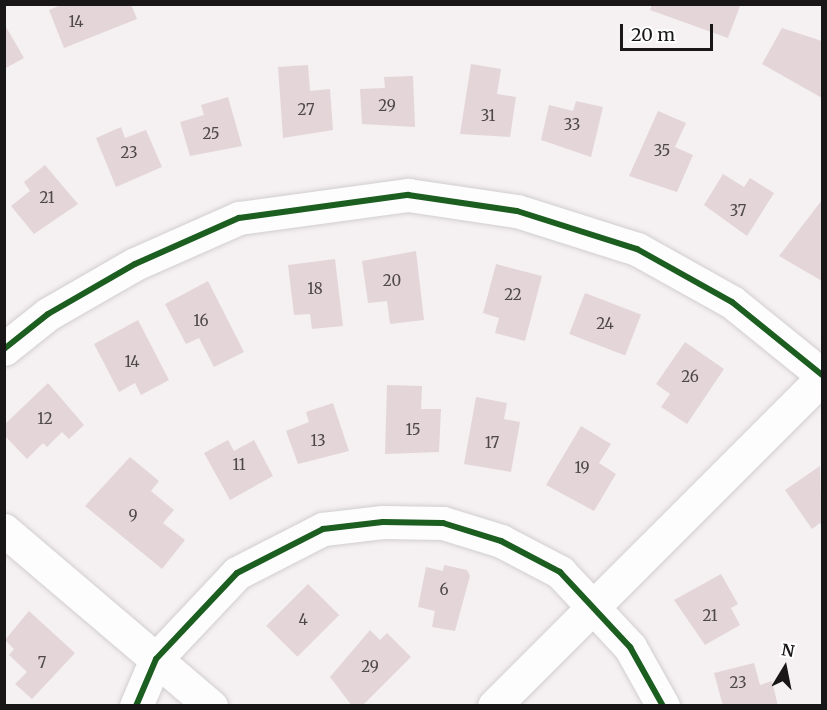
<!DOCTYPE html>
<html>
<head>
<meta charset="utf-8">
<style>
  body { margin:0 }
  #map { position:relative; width:827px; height:710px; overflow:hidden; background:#f5f0f2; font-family:Merriweather,serif }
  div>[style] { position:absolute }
  .building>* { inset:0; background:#e4d6d8; transform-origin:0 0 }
  .roads { filter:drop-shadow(0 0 2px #d2cecf) drop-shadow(0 0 2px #d2cecf) }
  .minor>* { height:33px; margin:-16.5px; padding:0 16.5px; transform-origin:16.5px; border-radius:16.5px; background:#fefdfd }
  .cycleway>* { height:6px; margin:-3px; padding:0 3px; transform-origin:3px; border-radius:3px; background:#1b5e20 }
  span { translate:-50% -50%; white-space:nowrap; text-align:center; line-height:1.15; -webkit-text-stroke:5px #fff; paint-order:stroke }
  .number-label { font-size:15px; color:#4e4849 }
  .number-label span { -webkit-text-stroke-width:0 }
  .frame { position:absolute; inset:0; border:6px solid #191617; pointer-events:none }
  .north { position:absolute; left:755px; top:638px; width:60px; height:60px; -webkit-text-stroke:4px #fff; paint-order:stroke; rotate:10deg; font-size:16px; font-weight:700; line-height:24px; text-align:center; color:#191617 }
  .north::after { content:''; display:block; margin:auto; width:21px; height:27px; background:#191617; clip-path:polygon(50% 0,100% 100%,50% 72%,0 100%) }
  .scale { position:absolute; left:620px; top:24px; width:93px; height:27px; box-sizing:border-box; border:3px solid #191617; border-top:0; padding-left:8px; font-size:18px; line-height:21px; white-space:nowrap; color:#191617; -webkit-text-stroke:4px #fff; paint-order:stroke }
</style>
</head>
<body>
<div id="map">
  <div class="building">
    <div style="clip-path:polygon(63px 4px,131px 4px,137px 19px,64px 48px,49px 10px)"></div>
    <div style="clip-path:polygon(652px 5px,737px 5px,740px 6px,728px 38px,650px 10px)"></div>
    <div style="clip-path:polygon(6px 27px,24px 58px,4px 69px,4px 28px)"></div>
    <div style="clip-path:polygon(782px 28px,822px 41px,822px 98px,762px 64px)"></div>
    <div style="clip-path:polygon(471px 64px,501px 69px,497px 94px,516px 97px,510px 137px,460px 134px)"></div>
    <div style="clip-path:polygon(308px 65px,310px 91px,330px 89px,333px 130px,283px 138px,278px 67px)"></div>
    <div style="clip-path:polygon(413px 76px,415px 127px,362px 124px,360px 89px,385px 88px,384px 77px)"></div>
    <div style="clip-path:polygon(228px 97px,242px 146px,190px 156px,180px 122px,204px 115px,201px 105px)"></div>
    <div style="clip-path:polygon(576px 101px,603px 107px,591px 157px,541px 140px,549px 105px,573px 111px)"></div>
    <div style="clip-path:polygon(658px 111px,686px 123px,675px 147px,693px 155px,677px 192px,629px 176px)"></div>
    <div style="clip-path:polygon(121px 127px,125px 138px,146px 130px,162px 167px,116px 187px,96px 138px)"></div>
    <div style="clip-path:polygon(45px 165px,78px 204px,34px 234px,11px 206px,30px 191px,24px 182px)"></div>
    <div style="clip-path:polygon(723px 174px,744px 187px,750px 178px,774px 193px,747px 236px,704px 205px)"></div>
    <div style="clip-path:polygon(822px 200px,822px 281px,779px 256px)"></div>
    <div style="clip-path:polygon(416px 251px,424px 320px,390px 324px,387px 301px,368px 303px,362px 261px)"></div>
    <div style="clip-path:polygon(335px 259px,343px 326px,312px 329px,310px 314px,294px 315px,288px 265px)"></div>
    <div style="clip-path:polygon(496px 264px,542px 276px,525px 341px,495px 333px,499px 318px,483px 313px)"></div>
    <div style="clip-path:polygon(208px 281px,244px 352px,214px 367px,199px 338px,186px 344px,165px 304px)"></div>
    <div style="left:585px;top:293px;width:60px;height:44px;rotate:21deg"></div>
    <div style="clip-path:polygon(138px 320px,169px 380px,141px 395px,135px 383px,119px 392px,94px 344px)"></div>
    <div style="clip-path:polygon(685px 342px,724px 369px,687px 424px,661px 407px,670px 394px,656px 384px)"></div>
    <div style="clip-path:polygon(48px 383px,84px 425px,69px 439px,62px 432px,47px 447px,43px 443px,27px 459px,4px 435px,4px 425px)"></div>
    <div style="clip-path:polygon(387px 385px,422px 386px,421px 409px,441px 409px,439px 452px,385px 454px)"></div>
    <div style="clip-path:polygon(476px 397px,507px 403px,504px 419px,520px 422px,511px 472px,464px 464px)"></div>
    <div style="clip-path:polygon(333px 403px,349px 451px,298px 464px,286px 431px,309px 422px,306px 412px)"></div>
    <div style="clip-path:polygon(581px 426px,611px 444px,599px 463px,616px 474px,594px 511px,546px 485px)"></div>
    <div style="clip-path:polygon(228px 440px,234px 451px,254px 440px,273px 476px,230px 500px,204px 453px)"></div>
    <div style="clip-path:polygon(130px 457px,159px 481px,151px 491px,174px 510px,163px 523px,185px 540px,162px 569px,85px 506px)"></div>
    <div style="clip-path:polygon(820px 466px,822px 527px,820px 523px,812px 529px,785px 490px)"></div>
    <div style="clip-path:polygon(444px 565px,467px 570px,470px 576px,455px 631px,432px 627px,435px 611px,418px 607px,426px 567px,443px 571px)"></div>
    <div style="clip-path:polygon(721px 574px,738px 604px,731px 608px,740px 625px,705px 645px,674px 600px)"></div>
    <div style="left:308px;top:584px;width:44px;height:59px;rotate:45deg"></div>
    <div style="clip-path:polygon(29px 611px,75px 653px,32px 699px,15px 684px,27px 672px,9px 655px,14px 649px,5px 640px)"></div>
    <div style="clip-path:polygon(370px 630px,380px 640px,387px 633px,411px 657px,362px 706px,352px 706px,330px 677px)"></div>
    <div style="clip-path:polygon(754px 663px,760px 685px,772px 681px,778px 706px,723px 706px,714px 673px)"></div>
  </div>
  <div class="roads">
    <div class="minor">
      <div style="left:4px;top:349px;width:56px;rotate:-38.5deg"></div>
      <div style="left:48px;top:314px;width:100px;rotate:-29.9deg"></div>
      <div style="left:135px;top:264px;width:114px;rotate:-23.9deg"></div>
      <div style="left:239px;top:218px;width:171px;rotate:-7.8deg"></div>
      <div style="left:408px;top:195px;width:110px;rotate:8.4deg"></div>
      <div style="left:517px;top:211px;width:126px;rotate:17.6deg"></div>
      <div style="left:637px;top:249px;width:109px;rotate:29.2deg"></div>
      <div style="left:732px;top:302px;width:116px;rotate:39deg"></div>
      <div style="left:4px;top:530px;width:272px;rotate:40.4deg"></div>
      <div style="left:136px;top:706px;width:51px;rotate:-66.9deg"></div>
      <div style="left:156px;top:659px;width:118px;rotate:-46.7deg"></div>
      <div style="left:237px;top:573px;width:97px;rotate:-27.1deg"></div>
      <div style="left:323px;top:529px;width:60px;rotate:-6.7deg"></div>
      <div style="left:383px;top:522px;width:60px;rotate:1deg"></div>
      <div style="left:443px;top:523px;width:61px;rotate:17.2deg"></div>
      <div style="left:501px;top:541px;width:67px;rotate:27.7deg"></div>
      <div style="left:560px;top:572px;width:103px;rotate:47deg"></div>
      <div style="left:630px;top:647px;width:68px;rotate:60.8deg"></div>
      <div style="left:494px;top:706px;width:464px;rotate:-45deg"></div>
    </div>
  </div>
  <div class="cycleway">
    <div style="left:4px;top:349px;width:56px;rotate:-38.5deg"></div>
    <div style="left:48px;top:314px;width:100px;rotate:-29.9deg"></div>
    <div style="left:135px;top:264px;width:114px;rotate:-23.9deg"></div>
    <div style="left:239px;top:218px;width:171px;rotate:-7.8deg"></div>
    <div style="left:408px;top:195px;width:110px;rotate:8.4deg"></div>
    <div style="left:517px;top:211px;width:126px;rotate:17.6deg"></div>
    <div style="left:637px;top:249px;width:109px;rotate:29.2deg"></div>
    <div style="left:732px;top:302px;width:116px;rotate:39deg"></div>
    <div style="left:136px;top:706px;width:51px;rotate:-66.9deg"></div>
    <div style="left:156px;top:659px;width:118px;rotate:-46.7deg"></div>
    <div style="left:237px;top:573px;width:97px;rotate:-27.1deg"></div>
    <div style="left:323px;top:529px;width:60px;rotate:-6.7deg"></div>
    <div style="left:383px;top:522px;width:60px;rotate:1deg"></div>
    <div style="left:443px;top:523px;width:61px;rotate:17.2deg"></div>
    <div style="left:501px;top:541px;width:67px;rotate:27.7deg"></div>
    <div style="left:560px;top:572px;width:103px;rotate:47deg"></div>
    <div style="left:630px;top:647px;width:68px;rotate:60.8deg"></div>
  </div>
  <div class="number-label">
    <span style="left:76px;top:22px">14</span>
    <span style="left:387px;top:106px">29</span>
    <span style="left:306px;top:110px">27</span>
    <span style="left:488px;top:116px">31</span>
    <span style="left:572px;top:125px">33</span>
    <span style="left:211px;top:134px">25</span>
    <span style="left:662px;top:151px">35</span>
    <span style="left:129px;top:153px">23</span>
    <span style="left:47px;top:198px">21</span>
    <span style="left:738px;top:211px">37</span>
    <span style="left:392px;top:281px">20</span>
    <span style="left:315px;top:289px">18</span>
    <span style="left:513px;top:295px">22</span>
    <span style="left:201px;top:321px">16</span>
    <span style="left:605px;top:324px">24</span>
    <span style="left:132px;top:362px">14</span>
    <span style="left:690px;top:377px">26</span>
    <span style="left:45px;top:419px">12</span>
    <span style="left:413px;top:430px">15</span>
    <span style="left:318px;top:441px">13</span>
    <span style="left:492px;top:443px">17</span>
    <span style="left:239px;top:465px">11</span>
    <span style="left:582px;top:468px">19</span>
    <span style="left:133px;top:516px">9</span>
    <span style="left:444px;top:590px">6</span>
    <span style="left:710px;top:616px">21</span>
    <span style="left:303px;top:620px">4</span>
    <span style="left:42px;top:663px">7</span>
    <span style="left:370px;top:667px">29</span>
    <span style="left:738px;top:683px">23</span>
  </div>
  <div class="frame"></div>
  <div class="north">N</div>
  <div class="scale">20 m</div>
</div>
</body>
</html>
